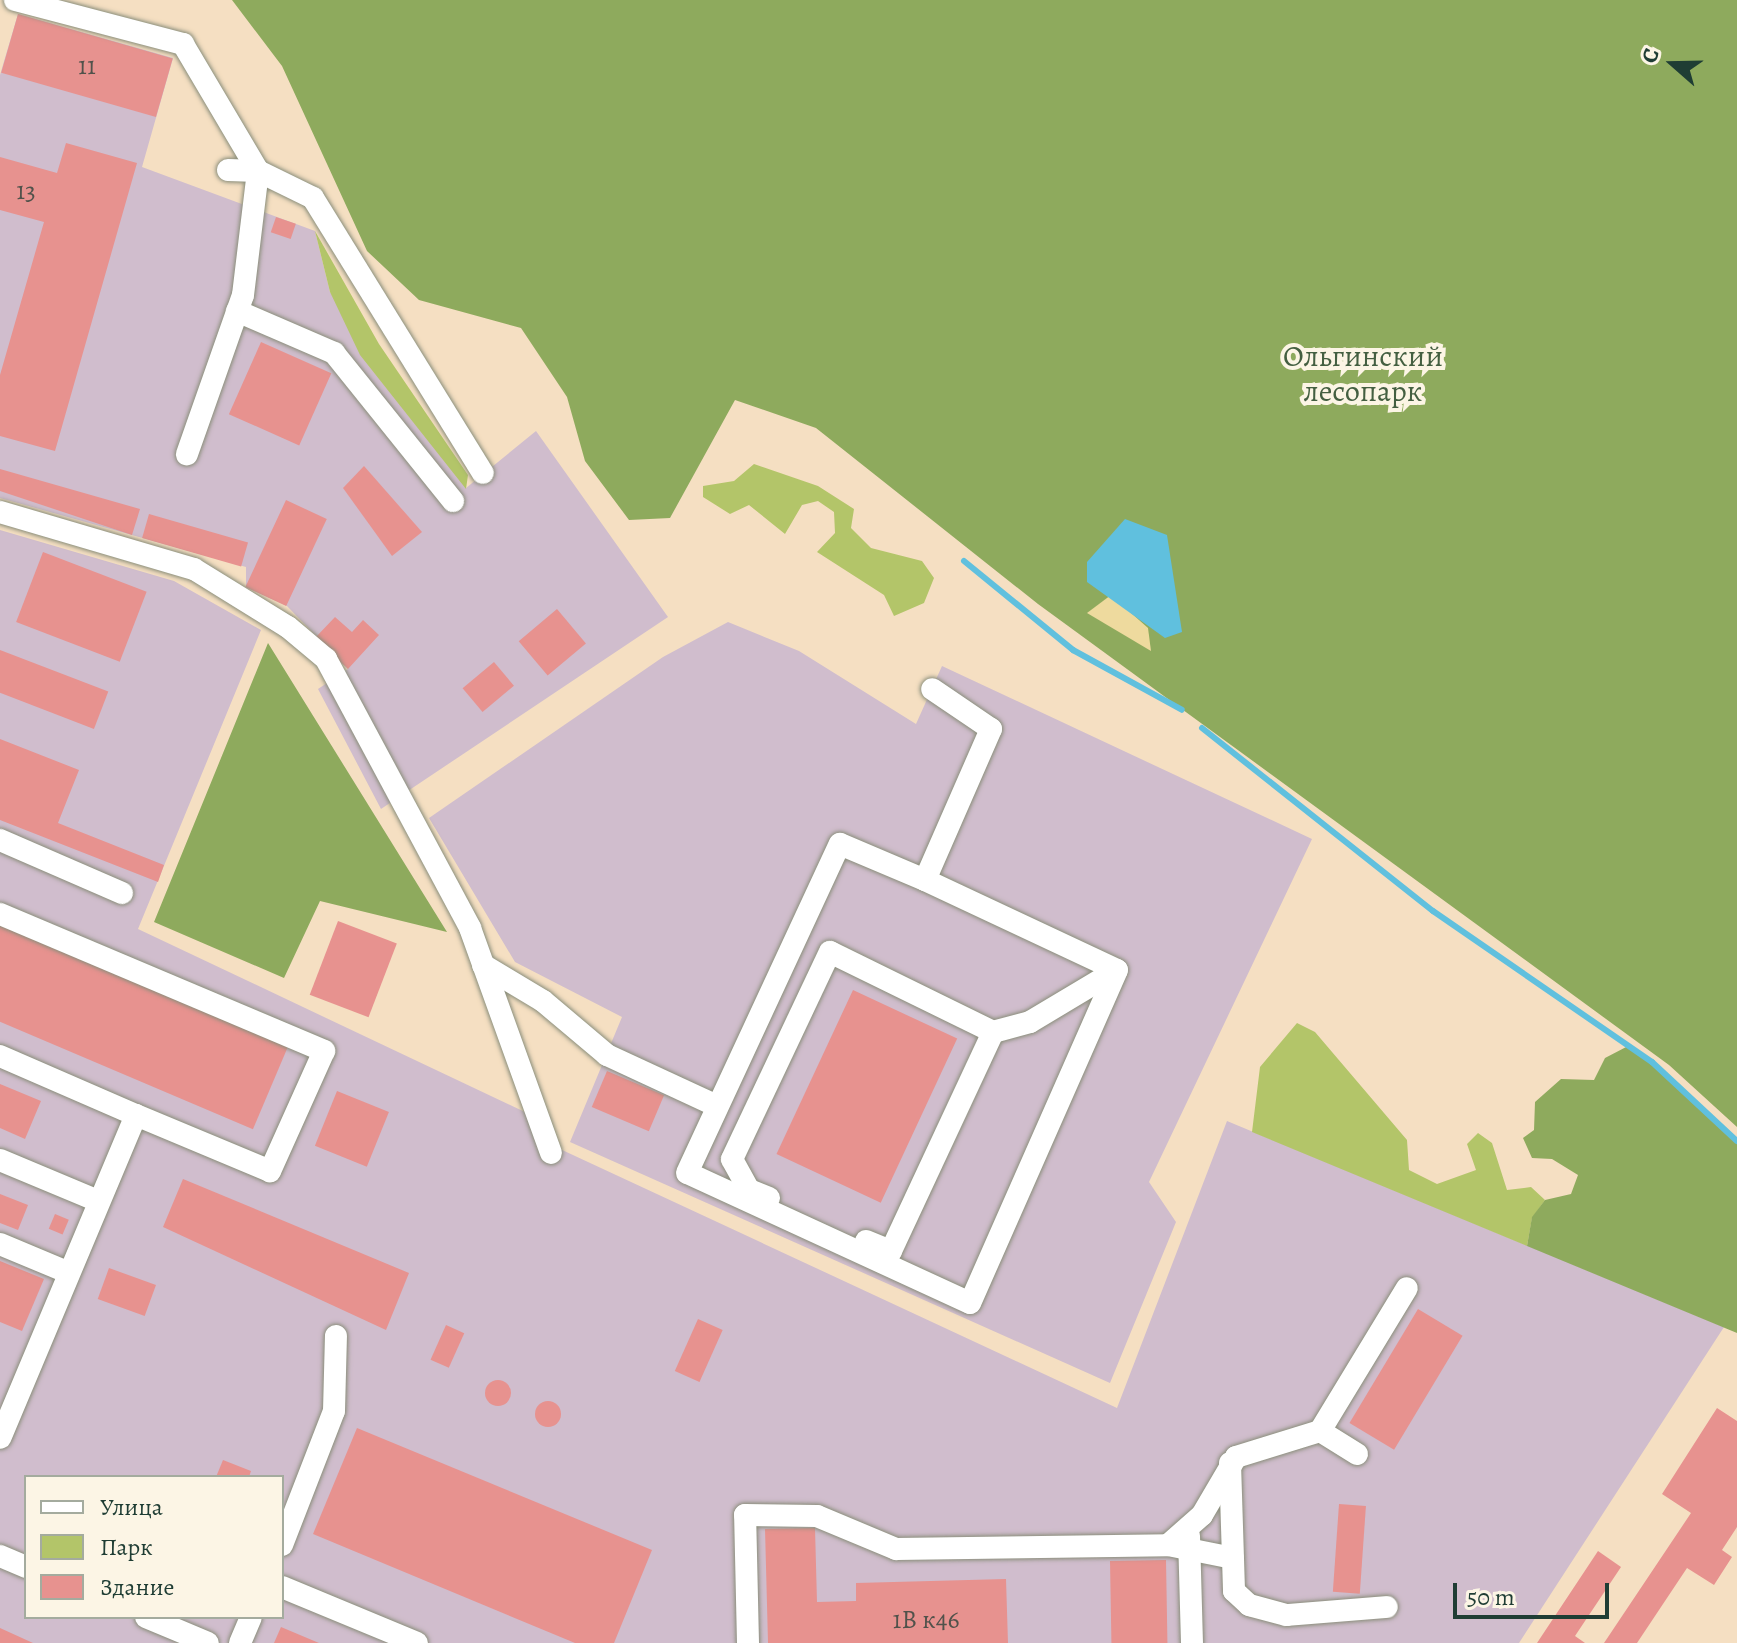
<!DOCTYPE html>
<html>
<head>
<meta charset="utf-8">
<style>
  body { margin:0 }
  #map { position:relative; width:1737px; height:1643px; overflow:hidden; background:#f5dfc2; font-family:Alegreya,serif }
  div>[style] { position:absolute }
  .industrial>* { inset:0; background:#d0bdcd }
  .green>* { inset:0; background:#b3c569 }
  .forest>* { inset:0; background:#8eaa5d }
  .sand>* { inset:0; background:#eeda9e }
  .water>* { inset:0; background:#60c0de }
  .stream>* { height:6px; margin:-3px; padding:0 3px; transform-origin:3px; border-radius:3px; background:#60c0de }
  .building>* { inset:0; background:#e7928f; transform-origin:0 0 }
  .round { border-radius:50% }
  .roads { filter:drop-shadow(0 0 2px #8a8e7b) drop-shadow(0 0 2px #8a8e7b) }
  .minor>* { height:22px; margin:-11px; padding:0 11px; transform-origin:11px; border-radius:11px; background:#fff }
  span { translate:-50% -50%; white-space:nowrap; text-align:center; line-height:1.15; -webkit-text-stroke:8px #fcf5e5; paint-order:stroke }
  .number-label { font-size:26px; color:#51524b }
  .number-label span { -webkit-text-stroke-width:0 }
  .park-label { font-size:30px; color:#445f41 }
  .legend { position:absolute; left:24px; top:1475px; width:260px; height:144px; box-sizing:border-box; background:#fcf5e5; border:2px solid #a4ab9e; margin:0; padding:10px 14px; list-style:none; font-size:24px; color:#1f3d34 }
  .legend li { display:flex; align-items:center; gap:16px; height:40px }
  .legend b { width:40px; border:2px solid #a4ab9e }
  .north { position:absolute; left:1633px; top:24px; width:80px; height:80px; -webkit-text-stroke:6px #fcf5e5; paint-order:stroke; rotate:290deg; font-size:22px; font-weight:700; line-height:32px; text-align:center; color:#1f3d34 }
  .north::after { content:''; display:block; margin:auto; width:28px; height:36px; background:#1f3d34; clip-path:polygon(50% 0,100% 100%,50% 72%,0 100%) }
  .scale { position:absolute; left:1453px; top:1583px; width:156px; height:36px; box-sizing:border-box; border:4px solid #1f3d34; border-top:0; padding-left:10px; font-size:24px; line-height:28px; white-space:nowrap; color:#1f3d34; -webkit-text-stroke:6px #fcf5e5; paint-order:stroke }
</style>
</head>
<body>
<div id="map">
  <div class="industrial">
    <div style="clip-path:polygon(18px 14px,173px 58px,142px 167px,315px 231px,330px 292px,466px 488px,536px 431px,668px 617px,381px 809px,318px 689px,348px 669px,287px 606px,246px 587px,246px 567px,0 498px,0 75px)"></div>
    <div style="clip-path:polygon(evenodd,0 530px,174px 581px,261px 630px,138px 929px,527px 1113px,560px 1149px,1117px 1408px,1227px 1121px,1724px 1327px,1519px 1643px,0 1643px,0 530px,26px 1477px,282px 1477px,282px 1617px,26px 1617px,26px 1477px)"></div>
    <div style="clip-path:polygon(728px 622px,799px 651px,916px 724px,942px 666px,1312px 839px,1149px 1182px,1176px 1222px,1110px 1383px,570px 1142px,622px 1017px,515px 962px,429px 818px,663px 657px)"></div>
  </div>
  <div class="green">
    <div style="clip-path:polygon(315px 231px,379px 344px,468px 475px,466px 489px,360px 355px,330px 292px)"></div>
    <div style="clip-path:polygon(754px 464px,818px 486px,854px 509px,851px 528px,871px 548px,922px 561px,934px 578px,924px 603px,894px 616px,884px 595px,817px 552px,835px 533px,834px 512px,818px 501px,802px 505px,785px 534px,749px 505px,730px 514px,703px 497px,703px 486px,734px 481px)"></div>
    <div style="clip-path:polygon(1297px 1023px,1315px 1032px,1407px 1140px,1409px 1170px,1437px 1184px,1476px 1170px,1467px 1144px,1478px 1133px,1492px 1143px,1507px 1190px,1531px 1187px,1545px 1200px,1532px 1218px,1527px 1246px,1252px 1132px,1260px 1067px)"></div>
  </div>
  <div class="forest">
    <div style="clip-path:polygon(232px 0,1737px 0,1737px 1127px,1669px 1065px,1038px 604px,816px 428px,735px 400px,670px 518px,629px 520px,585px 461px,567px 397px,521px 328px,419px 300px,367px 251px,282px 66px)"></div>
    <div style="clip-path:polygon(268px 643px,447px 932px,320px 901px,284px 978px,154px 922px)"></div>
    <div style="clip-path:polygon(1630px 1045px,1737px 1141px,1737px 1333px,1527px 1246px,1532px 1217px,1545px 1200px,1571px 1194px,1578px 1175px,1552px 1159px,1532px 1158px,1523px 1138px,1534px 1130px,1535px 1102px,1561px 1079px,1594px 1080px,1605px 1058px)"></div>
  </div>
  <div class="sand">
    <div style="clip-path:polygon(1111px 595px,1148px 628px,1151px 651px,1087px 613px)"></div>
  </div>
  <div class="water">
    <div style="clip-path:polygon(1125px 519px,1167px 535px,1182px 632px,1165px 638px,1087px 582px,1087px 562px)"></div>
  </div>
  <div class="stream">
    <div style="left:964px;top:561px;width:141px;rotate:39.2deg"></div>
    <div style="left:1073px;top:650px;width:124px;rotate:28.8deg"></div>
    <div style="left:1202px;top:728px;width:295px;rotate:38.4deg"></div>
    <div style="left:1433px;top:911px;width:266px;rotate:34.6deg"></div>
    <div style="left:1652px;top:1062px;width:116px;rotate:42.9deg"></div>
  </div>
  <div class="building">
    <div style="left:18px;top:14px;width:161px;height:61px;rotate:16deg"></div>
    <div style="clip-path:polygon(66px 143px,137px 163px,55px 451px,0 436px,0 375px,44px 222px,0 210px,0 157px,57px 173px)"></div>
    <div style="left:276px;top:217px;width:21px;height:16px;rotate:19deg"></div>
    <div style="left:261px;top:342px;width:77px;height:79px;rotate:24deg"></div>
    <div style="clip-path:polygon(364px 466px,422px 532px,392px 556px,343px 488px)"></div>
    <div style="clip-path:polygon(0 469px,140px 509px,132px 535px,0 491px)"></div>
    <div style="left:286px;top:500px;width:45px;height:96px;rotate:25deg"></div>
    <div style="left:149px;top:514px;width:103px;height:25px;rotate:16deg"></div>
    <div style="left:43px;top:552px;width:111px;height:75px;rotate:21deg"></div>
    <div style="left:557px;top:609px;width:45px;height:50px;rotate:50deg"></div>
    <div style="clip-path:polygon(335px 617px,352px 632px,363px 620px,379px 635px,348px 669px,315px 638px)"></div>
    <div style="left:0;top:650px;width:116px;height:40px;rotate:21deg"></div>
    <div style="left:494px;top:662px;width:31px;height:41px;rotate:50deg"></div>
    <div style="clip-path:polygon(0 739px,79px 770px,58px 823px,164px 865px,158px 882px,0 820px)"></div>
    <div style="left:338px;top:921px;width:63px;height:79px;rotate:21deg"></div>
    <div style="left:0;top:924px;width:313px;height:90px;rotate:23deg"></div>
    <div style="left:853px;top:990px;width:115px;height:181px;rotate:25deg"></div>
    <div style="left:607px;top:1071px;width:62px;height:39px;rotate:23deg"></div>
    <div style="clip-path:polygon(0 1084px,41px 1101px,25px 1139px,0 1128px)"></div>
    <div style="left:337px;top:1091px;width:56px;height:59px;rotate:22deg"></div>
    <div style="clip-path:polygon(183px 1179px,409px 1273px,386px 1330px,163px 1227px)"></div>
    <div style="clip-path:polygon(0 1194px,28px 1205px,18px 1230px,0 1223px)"></div>
    <div style="left:55px;top:1214px;width:15px;height:16px;rotate:23deg"></div>
    <div style="clip-path:polygon(0 1261px,44px 1279px,22px 1331px,0 1322px)"></div>
    <div style="left:109px;top:1268px;width:50px;height:33px;rotate:20deg"></div>
    <div style="left:1418px;top:1309px;width:52px;height:133px;rotate:31deg"></div>
    <div style="left:698px;top:1319px;width:27px;height:57px;rotate:24deg"></div>
    <div style="left:446px;top:1325px;width:20px;height:38px;rotate:24deg"></div>
    <div class="round" style="left:485px;top:1380px;width:26px;height:26px"></div>
    <div class="round" style="left:535px;top:1401px;width:26px;height:26px"></div>
    <div style="clip-path:polygon(1717px 1408px,1737px 1421px,1737px 1527px,1722px 1550px,1732px 1557px,1714px 1585px,1687px 1568px,1637px 1643px,1604px 1643px,1691px 1513px,1662px 1494px)"></div>
    <div style="clip-path:polygon(357px 1428px,652px 1550px,614px 1643px,575px 1643px,313px 1534px)"></div>
    <div style="clip-path:polygon(223px 1460px,251px 1471px,249px 1477px,216px 1477px)"></div>
    <div style="left:1339px;top:1504px;width:27px;height:88px;rotate:4deg"></div>
    <div style="clip-path:polygon(815px 1528px,817px 1602px,856px 1601px,856px 1583px,1006px 1579px,1008px 1643px,768px 1643px,765px 1529px)"></div>
    <div style="clip-path:polygon(1598px 1551px,1621px 1567px,1575px 1636px,1585px 1643px,1537px 1643px)"></div>
    <div style="left:1166px;top:1560px;width:83px;height:56px;rotate:89deg"></div>
    <div style="clip-path:polygon(281px 1627px,319px 1643px,274px 1643px)"></div>
    <div style="clip-path:polygon(0 1628px,33px 1643px,0 1643px)"></div>
  </div>
  <div class="roads">
    <div class="minor">
      <div style="left:15px;top:0;width:174px;rotate:14.7deg"></div>
      <div style="left:183px;top:44px;width:147px;rotate:59.4deg"></div>
      <div style="left:258px;top:171px;width:125px;rotate:96.9deg"></div>
      <div style="left:243px;top:295px;width:169px;rotate:109.4deg"></div>
      <div style="left:228px;top:170px;width:30px;rotate:2deg"></div>
      <div style="left:258px;top:171px;width:61px;rotate:26.1deg"></div>
      <div style="left:313px;top:198px;width:323px;rotate:58.3deg"></div>
      <div style="left:237px;top:311px;width:106px;rotate:23.4deg"></div>
      <div style="left:334px;top:353px;width:190px;rotate:51.2deg"></div>
      <div style="left:0;top:512px;width:202px;rotate:16.4deg"></div>
      <div style="left:194px;top:569px;width:110px;rotate:31.7deg"></div>
      <div style="left:288px;top:627px;width:50px;rotate:40.1deg"></div>
      <div style="left:326px;top:659px;width:305px;rotate:61.8deg"></div>
      <div style="left:470px;top:928px;width:239px;rotate:70.2deg"></div>
      <div style="left:0;top:840px;width:133px;rotate:23.5deg"></div>
      <div style="left:925px;top:880px;width:212px;rotate:25.1deg"></div>
      <div style="left:1117px;top:970px;width:364px;rotate:113.8deg"></div>
      <div style="left:970px;top:1303px;width:311px;rotate:-155.3deg"></div>
      <div style="left:687px;top:1173px;width:363px;rotate:-65.1deg"></div>
      <div style="left:840px;top:844px;width:92px;rotate:23deg"></div>
      <div style="left:925px;top:880px;width:165px;rotate:-66.4deg"></div>
      <div style="left:991px;top:729px;width:71px;rotate:-145.9deg"></div>
      <div style="left:0;top:914px;width:352px;rotate:22.9deg"></div>
      <div style="left:324px;top:1051px;width:132px;rotate:114.2deg"></div>
      <div style="left:270px;top:1171px;width:145px;rotate:-157.3deg"></div>
      <div style="left:483px;top:965px;width:70px;rotate:31deg"></div>
      <div style="left:543px;top:1001px;width:84px;rotate:40.2deg"></div>
      <div style="left:607px;top:1055px;width:121px;rotate:24.9deg"></div>
      <div style="left:0;top:1056px;width:148px;rotate:23.5deg"></div>
      <div style="left:136px;top:1115px;width:350px;rotate:112.8deg"></div>
      <div style="left:0;top:1160px;width:106px;rotate:22.7deg"></div>
      <div style="left:769px;top:1198px;width:22px;rotate:-158deg"></div>
      <div style="left:749px;top:1190px;width:35px;rotate:-119deg"></div>
      <div style="left:732px;top:1159px;width:229px;rotate:-64.7deg"></div>
      <div style="left:830px;top:952px;width:182px;rotate:26.1deg"></div>
      <div style="left:993px;top:1032px;width:38px;rotate:-15deg"></div>
      <div style="left:1030px;top:1022px;width:101px;rotate:-30.9deg"></div>
      <div style="left:866px;top:1241px;width:27px;rotate:22deg"></div>
      <div style="left:891px;top:1251px;width:242px;rotate:-65deg"></div>
      <div style="left:0;top:1244px;width:73px;rotate:22.7deg"></div>
      <div style="left:1357px;top:1454px;width:44px;rotate:-148.1deg"></div>
      <div style="left:1320px;top:1431px;width:167px;rotate:-58.7deg"></div>
      <div style="left:1230px;top:1463px;width:128px;rotate:88.2deg"></div>
      <div style="left:1234px;top:1591px;width:21px;rotate:43deg"></div>
      <div style="left:1249px;top:1605px;width:39px;rotate:15deg"></div>
      <div style="left:1287px;top:1615px;width:100px;rotate:-4.6deg"></div>
      <div style="left:1189px;top:1536px;width:107px;rotate:88.4deg"></div>
      <div style="left:282px;top:1545px;width:144px;rotate:-68.8deg"></div>
      <div style="left:334px;top:1411px;width:75px;rotate:-88.5deg"></div>
      <div style="left:1168px;top:1545px;width:45px;rotate:-41.4deg"></div>
      <div style="left:1202px;top:1515px;width:67px;rotate:-59.6deg"></div>
      <div style="left:1236px;top:1457px;width:88px;rotate:-17.2deg"></div>
      <div style="left:0;top:1556px;width:28px;rotate:23deg"></div>
      <div style="left:282px;top:1587px;width:146px;rotate:22.5deg"></div>
      <div style="left:146px;top:1617px;width:67px;rotate:22.8deg"></div>
      <div style="left:240px;top:1643px;width:28px;rotate:-67deg"></div>
      <div style="left:748px;top:1643px;width:128px;rotate:-91.3deg"></div>
      <div style="left:745px;top:1515px;width:72px;rotate:0.8deg"></div>
      <div style="left:817px;top:1516px;width:86px;rotate:22.7deg"></div>
      <div style="left:896px;top:1549px;width:272px;rotate:-0.8deg"></div>
      <div style="left:1168px;top:1545px;width:66px;rotate:11.3deg"></div>
    </div>
  </div>
  <div class="number-label">
    <span style="left:87px;top:66px">11</span>
    <span style="left:26px;top:191px">13</span>
    <span style="left:926px;top:1620px">1В к46</span>
  </div>
  <div class="park-label">
    <span style="left:1363px;top:373px">Ольгинский<br>лесопарк</span>
  </div>
  <ul class="legend">
  <li><b style="height:10px;background:#fff"></b>Улица</li>
  <li><b style="height:22px;background:#b3c569"></b>Парк</li>
  <li><b style="height:22px;background:#e7928f"></b>Здание</li>
  </ul>
  <div class="north">С</div>
  <div class="scale">50 m</div>
</div>
</body>
</html>
